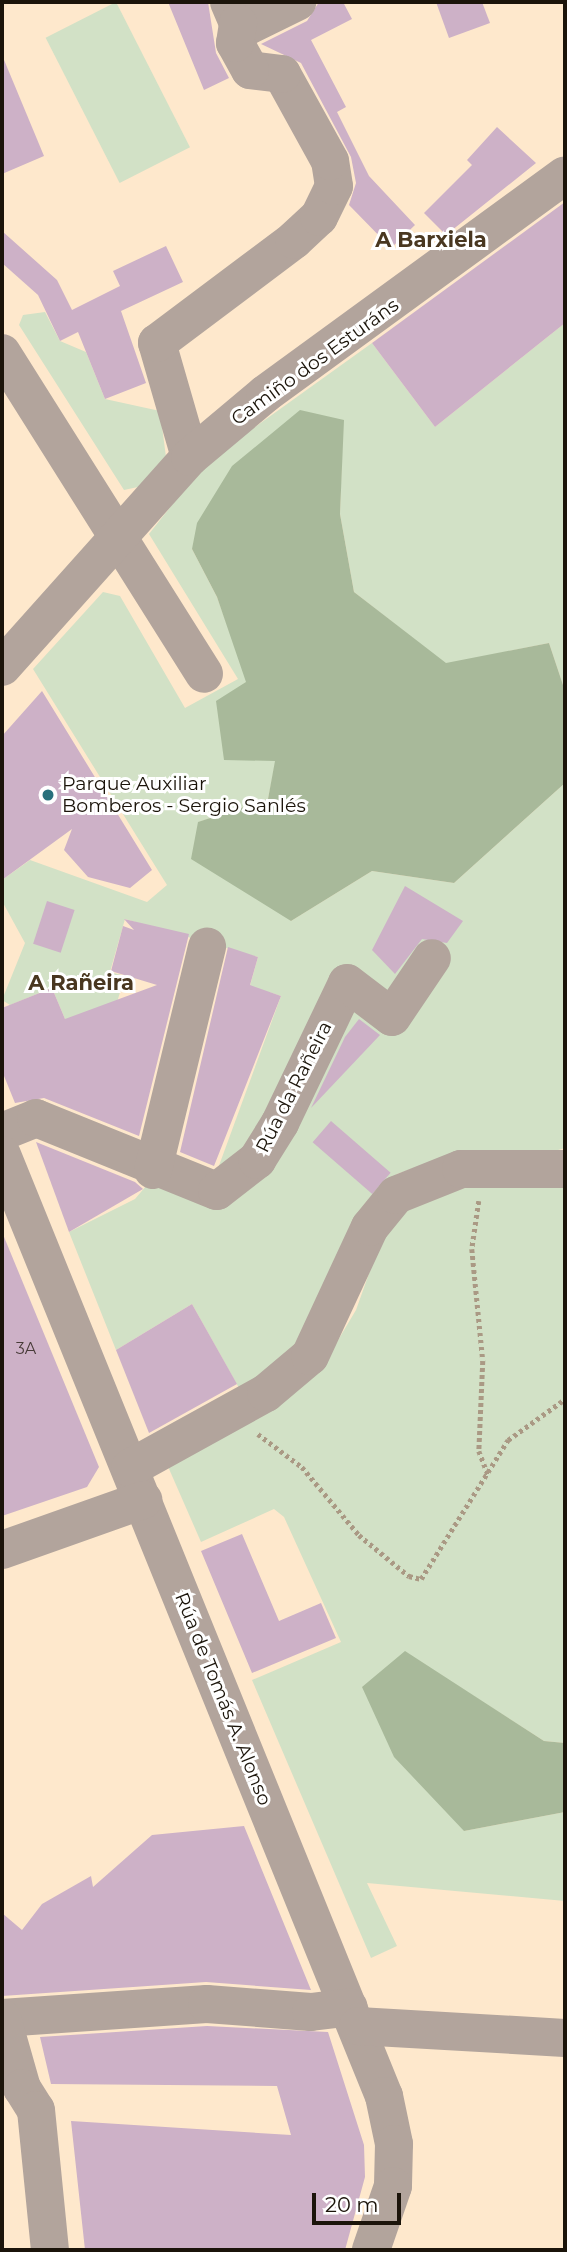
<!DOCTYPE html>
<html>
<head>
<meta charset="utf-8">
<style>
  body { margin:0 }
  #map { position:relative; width:567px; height:2252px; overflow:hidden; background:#fee8cc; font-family:Montserrat,sans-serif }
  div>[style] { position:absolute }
  .green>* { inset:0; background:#d2e1c6; transform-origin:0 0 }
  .forest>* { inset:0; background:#a8b99a }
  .building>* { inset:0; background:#cdb1c7; transform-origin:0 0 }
  .path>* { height:4.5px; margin-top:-2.25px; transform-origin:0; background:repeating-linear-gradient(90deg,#aa9984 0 3.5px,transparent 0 7px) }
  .minor>* { height:38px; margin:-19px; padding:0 19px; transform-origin:19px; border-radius:19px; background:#b2a49c }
  .dots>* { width:19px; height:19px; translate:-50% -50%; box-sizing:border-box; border:4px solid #fff; border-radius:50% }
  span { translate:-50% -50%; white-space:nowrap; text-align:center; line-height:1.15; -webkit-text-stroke:6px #fff; paint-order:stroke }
  .number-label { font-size:16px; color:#483b39 }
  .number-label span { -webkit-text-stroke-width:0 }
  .street-label { font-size:19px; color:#1b140a }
  .poi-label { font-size:19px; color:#1b140a }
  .left { translate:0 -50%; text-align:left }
  .neighbourhood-label { font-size:21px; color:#493720; font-weight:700 }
  .frame { position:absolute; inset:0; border:4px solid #1b140a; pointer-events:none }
  .scale { position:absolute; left:312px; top:2193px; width:89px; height:32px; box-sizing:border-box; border:4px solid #1b140a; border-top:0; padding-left:9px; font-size:21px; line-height:24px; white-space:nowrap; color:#1b140a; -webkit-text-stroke:5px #fff; paint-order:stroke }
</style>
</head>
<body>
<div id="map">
  <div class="green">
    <div style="left:116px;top:2px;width:163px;height:79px;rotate:63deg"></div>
    <div style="clip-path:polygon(45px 312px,60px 341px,86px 352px,105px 399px,160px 411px,166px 457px,138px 487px,124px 490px,19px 325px,23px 315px)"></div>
    <div style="clip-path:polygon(565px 323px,565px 691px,549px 643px,446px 664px,354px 592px,340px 514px,343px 421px,192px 549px,217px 597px,276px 760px,268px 799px,199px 822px,291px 921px,372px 871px,454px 883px,565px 783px,565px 1148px,541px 1155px,456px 1153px,397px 1174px,370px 1201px,313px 1324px,275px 1368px,239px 1388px,192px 1304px,116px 1350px,69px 1232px,135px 1199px,152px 1179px,213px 1182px,281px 996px,269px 992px,244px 1007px,258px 957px,125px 919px,110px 972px,125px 976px,111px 1022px,65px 1019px,52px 988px,10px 1005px,2px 1000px,25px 943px,2px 901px,2px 880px,30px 860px,147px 902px,167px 885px,33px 669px,103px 592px,120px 596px,185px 708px,238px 679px,149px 534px,205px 463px,372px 343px,435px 427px)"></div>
    <div style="clip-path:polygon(565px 1179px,565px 1743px,544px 1741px,405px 1652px,464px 1831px,565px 1812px,565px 1901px,367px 1883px,397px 1946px,371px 1958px,252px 1680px,341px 1642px,284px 1517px,274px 1509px,201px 1542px,166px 1462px,328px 1357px,356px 1310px,387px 1223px,443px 1185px)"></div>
  </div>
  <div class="forest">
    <div style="clip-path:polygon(300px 410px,344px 420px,340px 514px,354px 592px,446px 663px,549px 643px,565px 691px,565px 783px,454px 883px,372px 871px,291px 921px,191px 859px,198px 822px,268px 799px,275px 761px,224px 760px,216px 701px,246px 682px,217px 597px,192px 549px,197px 523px,232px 466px)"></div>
    <div style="clip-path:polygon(405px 1651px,544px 1741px,565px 1743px,565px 1812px,464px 1831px,394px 1757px,362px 1687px)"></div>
  </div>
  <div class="building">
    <div style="clip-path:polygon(168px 2px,208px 2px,216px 53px,229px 78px,204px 90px)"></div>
    <div style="clip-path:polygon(319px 2px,343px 2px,352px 19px,311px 40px,346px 107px,337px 112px,369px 176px,415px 225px,391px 248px,349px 205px,356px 183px,351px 157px,301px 63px,261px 44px,307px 21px)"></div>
    <div style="clip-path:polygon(436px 2px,482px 2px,490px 23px,449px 38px)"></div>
    <div style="clip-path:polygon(2px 55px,44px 156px,2px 174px)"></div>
    <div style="clip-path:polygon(497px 127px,536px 163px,446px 235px,424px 213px,472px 165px,467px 160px)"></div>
    <div style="clip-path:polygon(565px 202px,565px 323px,435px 427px,372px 343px)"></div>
    <div style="clip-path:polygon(2px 231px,57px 280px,72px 310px,120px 286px,113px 271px,166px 246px,183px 282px,121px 311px,146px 383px,105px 399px,78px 332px,60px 341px,38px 295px,2px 263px)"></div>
    <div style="clip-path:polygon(42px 691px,152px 870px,130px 888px,88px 877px,64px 850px,72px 829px,2px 880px,2px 736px)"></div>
    <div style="clip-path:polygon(405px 886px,463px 921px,447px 943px,422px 939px,395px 974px,372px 950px)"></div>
    <div style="left:47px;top:901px;width:29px;height:45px;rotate:18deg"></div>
    <div style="clip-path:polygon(124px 919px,189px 934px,139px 1136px,44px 1098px,15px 1103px,2px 1071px,2px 1008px,52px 988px,65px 1019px,157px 985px,111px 971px,123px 926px,134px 930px)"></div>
    <div style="clip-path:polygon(228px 947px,258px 957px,250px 985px,281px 996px,214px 1166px,180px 1152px)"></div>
    <div style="clip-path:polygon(359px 1019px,380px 1035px,311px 1108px,345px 1037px)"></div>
    <div style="left:331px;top:1121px;width:79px;height:28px;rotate:41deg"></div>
    <div style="clip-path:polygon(36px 1142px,135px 1182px,143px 1189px,69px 1232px)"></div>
    <div style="clip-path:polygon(2px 1232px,99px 1467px,87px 1487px,2px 1516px)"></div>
    <div style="clip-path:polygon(192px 1304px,237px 1384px,149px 1433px,116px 1350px)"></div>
    <div style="clip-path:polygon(242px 1534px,279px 1621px,321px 1603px,336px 1638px,252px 1673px,201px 1551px)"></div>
    <div style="clip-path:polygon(244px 1826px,311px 1990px,206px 1982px,2px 1996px,2px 1913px,22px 1930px,42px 1904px,91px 1876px,93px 1887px,152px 1835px)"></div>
    <div style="clip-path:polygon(207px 2026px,328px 2032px,364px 2145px,365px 2177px,345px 2250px,85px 2250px,71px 2121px,291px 2135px,277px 2086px,51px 2084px,40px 2037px)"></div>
  </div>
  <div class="path">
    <div style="left:479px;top:1201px;width:49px;rotate:98.3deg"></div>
    <div style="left:472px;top:1249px;width:113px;rotate:84.4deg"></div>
    <div style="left:483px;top:1361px;width:90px;rotate:92.5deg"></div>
    <div style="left:479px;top:1451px;width:25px;rotate:69deg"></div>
    <div style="left:258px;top:1434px;width:55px;rotate:36.9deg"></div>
    <div style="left:302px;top:1467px;width:89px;rotate:50deg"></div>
    <div style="left:359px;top:1535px;width:65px;rotate:39.4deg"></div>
    <div style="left:409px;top:1576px;width:12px;rotate:14deg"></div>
    <div style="left:421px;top:1579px;width:164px;rotate:-58deg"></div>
    <div style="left:508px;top:1440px;width:70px;rotate:-35.7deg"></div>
  </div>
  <div class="minor">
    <div style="left:229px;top:2px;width:23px;rotate:67deg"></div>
    <div style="left:238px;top:23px;width:10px;rotate:17deg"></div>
    <div style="left:248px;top:26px;width:55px;rotate:-26.1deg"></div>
    <div style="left:2px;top:353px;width:379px;rotate:57.8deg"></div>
    <div style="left:190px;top:457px;width:119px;rotate:-106.1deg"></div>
    <div style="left:157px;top:343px;width:171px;rotate:-36.9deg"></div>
    <div style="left:294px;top:240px;width:34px;rotate:-43deg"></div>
    <div style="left:319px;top:217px;width:34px;rotate:-64deg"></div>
    <div style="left:334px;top:186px;width:25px;rotate:-99deg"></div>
    <div style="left:330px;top:161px;width:99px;rotate:-118.9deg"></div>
    <div style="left:282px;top:74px;width:32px;rotate:-173deg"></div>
    <div style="left:250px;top:70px;width:31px;rotate:-119deg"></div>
    <div style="left:235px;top:43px;width:20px;rotate:-81deg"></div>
    <div style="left:2px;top:667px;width:282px;rotate:-48.2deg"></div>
    <div style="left:190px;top:457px;width:98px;rotate:-40deg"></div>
    <div style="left:265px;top:394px;width:371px;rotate:-36.1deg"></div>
    <div style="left:2px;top:1132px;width:37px;rotate:-22deg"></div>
    <div style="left:36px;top:1118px;width:195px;rotate:22deg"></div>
    <div style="left:217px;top:1191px;width:51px;rotate:-37.8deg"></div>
    <div style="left:257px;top:1160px;width:44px;rotate:-58.1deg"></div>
    <div style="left:280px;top:1123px;width:155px;rotate:-64.4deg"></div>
    <div style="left:347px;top:983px;width:56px;rotate:37.1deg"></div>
    <div style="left:392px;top:1017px;width:71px;rotate:-55.9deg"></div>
    <div style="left:2px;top:1155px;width:1016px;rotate:67.91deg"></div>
    <div style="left:384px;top:2096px;width:49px;rotate:78.2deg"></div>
    <div style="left:394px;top:2144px;width:42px;rotate:91.4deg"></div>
    <div style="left:393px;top:2186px;width:68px;rotate:109deg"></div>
    <div style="left:153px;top:1170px;width:230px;rotate:-76.4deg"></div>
    <div style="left:130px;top:1468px;width:155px;rotate:-28.9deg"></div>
    <div style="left:266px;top:1393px;width:57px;rotate:-40.1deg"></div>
    <div style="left:310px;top:1356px;width:142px;rotate:-65.1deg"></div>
    <div style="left:370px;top:1227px;width:41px;rotate:-50.9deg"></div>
    <div style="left:396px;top:1195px;width:70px;rotate:-21.8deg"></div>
    <div style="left:461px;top:1169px;width:104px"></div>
    <div style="left:2px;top:1550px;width:150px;rotate:-19.5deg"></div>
    <div style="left:2px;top:2018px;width:205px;rotate:-3.9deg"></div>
    <div style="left:207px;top:2004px;width:104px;rotate:4.4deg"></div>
    <div style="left:311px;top:2012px;width:38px;rotate:-7deg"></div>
    <div style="left:2px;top:2018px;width:73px;rotate:74.1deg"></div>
    <div style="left:22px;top:2088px;width:26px;rotate:58deg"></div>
    <div style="left:36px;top:2110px;width:141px;rotate:84.3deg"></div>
    <div style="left:358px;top:2026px;width:207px;rotate:3.3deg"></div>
  </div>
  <div class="dots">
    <div style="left:48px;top:795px;background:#28707c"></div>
  </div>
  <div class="number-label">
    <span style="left:26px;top:1349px">3A</span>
  </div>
  <div class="street-label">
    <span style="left:315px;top:362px;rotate:-36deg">Camiño dos Esturáns</span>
    <span style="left:294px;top:1087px;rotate:-63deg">Rúa da Rañeira</span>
    <span style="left:223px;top:1699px;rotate:68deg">Rúa de Tomás A. Alonso</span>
  </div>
  <div class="poi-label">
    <span class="left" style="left:62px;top:795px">Parque Auxiliar<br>Bomberos - Sergio Sanlés</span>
  </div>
  <div class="neighbourhood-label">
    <span style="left:431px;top:240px">A Barxiela</span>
    <span style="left:81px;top:983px">A Rañeira</span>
  </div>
  <div class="frame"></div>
  <div class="scale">20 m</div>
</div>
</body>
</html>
